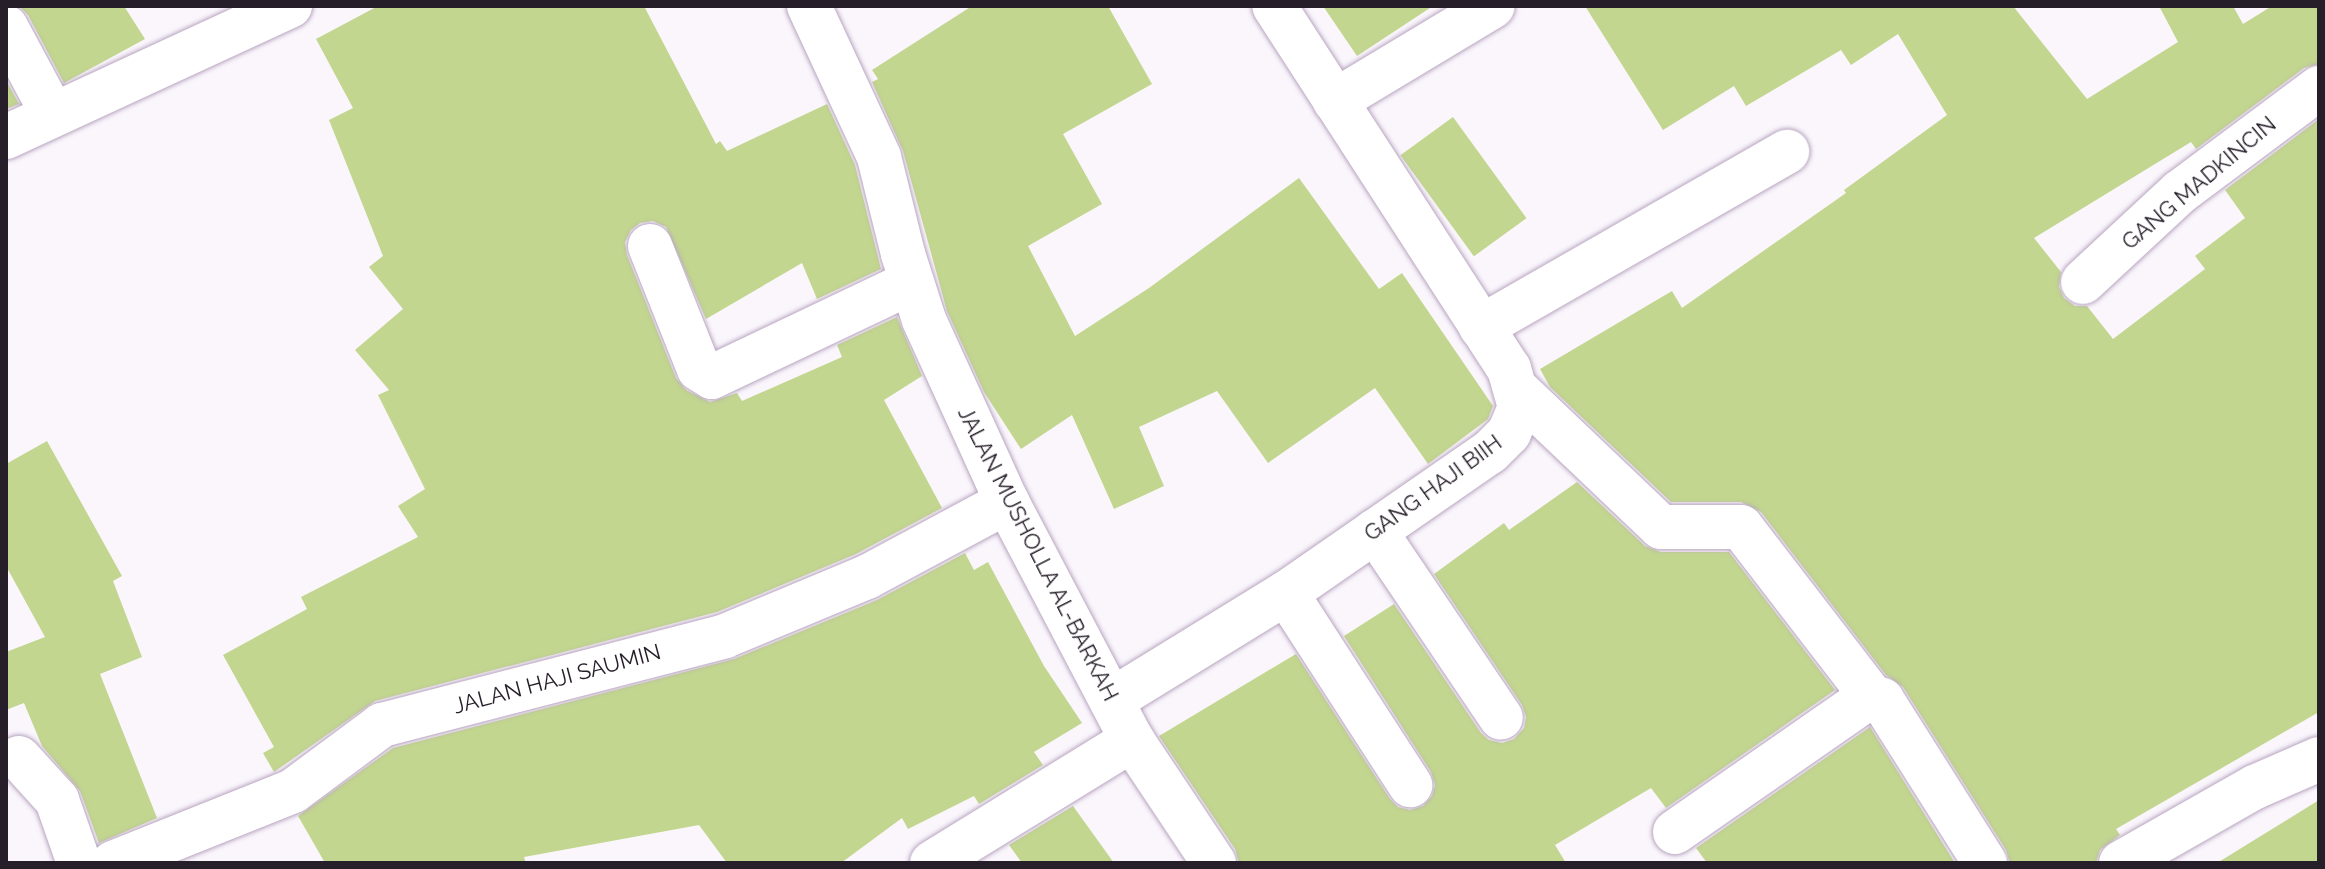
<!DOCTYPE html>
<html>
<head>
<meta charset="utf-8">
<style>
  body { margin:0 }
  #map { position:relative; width:2325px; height:869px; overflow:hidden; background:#faf6fc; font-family:Raleway,sans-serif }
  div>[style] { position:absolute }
  .building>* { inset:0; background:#c2d68f; transform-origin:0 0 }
  .roads { filter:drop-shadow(0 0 2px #b9a5c0) drop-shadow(0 0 2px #b9a5c0) }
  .minor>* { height:44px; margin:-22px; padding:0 22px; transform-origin:22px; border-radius:22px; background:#fff }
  span { translate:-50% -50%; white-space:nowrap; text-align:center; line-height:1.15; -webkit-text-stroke:6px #fff; paint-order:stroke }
  .street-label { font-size:22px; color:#261e29 }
  .frame { position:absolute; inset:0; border:8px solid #261e29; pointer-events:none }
</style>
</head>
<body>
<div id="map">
  <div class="building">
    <div style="clip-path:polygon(19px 6px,124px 6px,145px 39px,64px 83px,28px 15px)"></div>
    <div style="clip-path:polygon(378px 6px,644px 6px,716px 144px,720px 141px,727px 151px,827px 104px,855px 165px,881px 269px,817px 299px,802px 263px,706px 319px,666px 227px,653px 221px,640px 223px,631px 230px,625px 242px,627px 255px,676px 378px,686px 390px,710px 402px,737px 393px,742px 401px,842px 357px,837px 345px,897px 317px,922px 376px,884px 400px,942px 508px,856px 554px,717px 612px,375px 701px,274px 772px,263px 753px,274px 747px,223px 655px,307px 609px,301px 597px,418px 537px,398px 506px,425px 489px,378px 395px,389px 390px,355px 350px,403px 309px,369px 267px,383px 256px,329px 120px,353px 108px,316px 39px)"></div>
    <div style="clip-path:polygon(972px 6px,1108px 6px,1152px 84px,1063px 134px,1102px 204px,1028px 246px,1075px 336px,1149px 288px,1299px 178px,1379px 289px,1402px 273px,1493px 406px,1488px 419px,1428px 464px,1375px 388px,1268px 463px,1217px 391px,1139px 427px,1164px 486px,1114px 509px,1072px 415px,1021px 449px,984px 392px,947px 311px,903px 151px,872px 82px,878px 79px,872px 70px)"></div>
    <div style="clip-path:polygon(1323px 6px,1433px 6px,1357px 56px)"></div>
    <div style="clip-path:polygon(1585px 6px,2013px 6px,2087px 99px,2178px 42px,2159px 6px,2233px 6px,2243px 24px,2272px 6px,2319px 6px,2319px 64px,2304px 68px,2196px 149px,2191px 142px,2034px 238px,2061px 272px,2059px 287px,2064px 298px,2075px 306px,2087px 306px,2113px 339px,2205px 269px,2195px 256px,2245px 218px,2225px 190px,2319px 119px,2319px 712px,2116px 829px,2120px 835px,2100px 850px,2096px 863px,2010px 863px,2006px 850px,1903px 687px,1886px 675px,1761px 512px,1741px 502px,1671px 502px,1550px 387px,1540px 369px,1672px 291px,1682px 308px,1846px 193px,1844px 190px,1947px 115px,1898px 34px,1851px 65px,1841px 50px,1746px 106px,1734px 86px,1663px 130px)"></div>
    <div style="clip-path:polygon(6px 80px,19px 104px,6px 109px)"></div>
    <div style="left:1453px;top:117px;width:125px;height:65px;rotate:54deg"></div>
    <div style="clip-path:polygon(47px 441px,122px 576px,113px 581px,142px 657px,100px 674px,157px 818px,99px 843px,80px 791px,42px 746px,24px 703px,6px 710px,6px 652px,45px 637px,6px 566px,6px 464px)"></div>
    <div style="clip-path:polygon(1577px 482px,1645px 546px,1661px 552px,1729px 552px,1835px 690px,1666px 808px,1651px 788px,1555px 845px,1566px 863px,1239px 863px,1235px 849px,1159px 736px,1296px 654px,1390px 799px,1398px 807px,1410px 810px,1423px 806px,1432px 796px,1435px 785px,1431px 772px,1344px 636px,1394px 604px,1481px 733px,1489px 740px,1502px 743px,1514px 739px,1524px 728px,1526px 717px,1522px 705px,1434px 574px,1504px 523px,1509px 530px)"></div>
    <div style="clip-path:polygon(965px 553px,974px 570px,988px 562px,1044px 666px,1082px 723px,1034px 752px,1043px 765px,979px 804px,974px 796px,908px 829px,902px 818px,841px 863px,727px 863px,699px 825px,524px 857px,526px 863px,325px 863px,298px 816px,393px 748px,734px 659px,877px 600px)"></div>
    <div style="clip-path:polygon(1870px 727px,1955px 863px,1707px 863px,1696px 848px)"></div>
    <div style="clip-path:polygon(2319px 800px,2319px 863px,2217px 863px)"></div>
    <div style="clip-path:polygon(1073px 806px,1114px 863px,1022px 863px,1009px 845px)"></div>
  </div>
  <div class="roads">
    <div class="minor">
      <div style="left:809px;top:6px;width:166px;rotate:65.1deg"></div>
      <div style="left:879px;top:157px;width:100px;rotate:76.1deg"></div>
      <div style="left:903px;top:254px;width:69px;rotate:72.3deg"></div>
      <div style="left:924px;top:320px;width:200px;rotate:65.5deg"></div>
      <div style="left:1007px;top:502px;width:269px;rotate:62.3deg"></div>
      <div style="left:1132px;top:740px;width:148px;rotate:56.3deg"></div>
      <div style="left:6px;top:27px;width:98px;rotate:61.9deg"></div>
      <div style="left:1335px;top:101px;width:184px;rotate:-31deg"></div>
      <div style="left:6px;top:137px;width:313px;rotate:-24.8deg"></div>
      <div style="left:650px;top:246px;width:132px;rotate:68.3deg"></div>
      <div style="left:699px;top:369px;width:15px;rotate:32deg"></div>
      <div style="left:712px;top:377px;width:221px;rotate:-25.4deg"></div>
      <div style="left:2083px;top:282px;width:132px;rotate:-42.9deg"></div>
      <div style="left:2180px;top:192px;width:174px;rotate:-36.8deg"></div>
      <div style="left:1481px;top:327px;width:353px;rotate:-29.8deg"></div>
      <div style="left:1516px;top:389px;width:200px;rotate:43.6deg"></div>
      <div style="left:1661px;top:527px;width:80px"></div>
      <div style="left:1741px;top:527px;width:213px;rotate:52.4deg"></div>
      <div style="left:1375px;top:531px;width:225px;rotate:56deg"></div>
      <div style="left:1286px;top:593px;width:229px;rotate:57.1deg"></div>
      <div style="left:1112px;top:700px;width:204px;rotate:-31.6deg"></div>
      <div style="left:1286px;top:593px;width:248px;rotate:-34.7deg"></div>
      <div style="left:1490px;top:452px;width:27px;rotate:-45deg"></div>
      <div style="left:1509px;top:433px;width:28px;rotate:-67deg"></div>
      <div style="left:1520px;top:407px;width:40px;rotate:-106deg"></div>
      <div style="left:1509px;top:369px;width:432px;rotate:-122.9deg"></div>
      <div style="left:19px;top:758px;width:57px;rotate:47.9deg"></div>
      <div style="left:57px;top:800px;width:67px;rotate:70.8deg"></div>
      <div style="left:1675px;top:832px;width:239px;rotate:-34.8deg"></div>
      <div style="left:1871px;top:696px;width:12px;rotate:20deg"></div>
      <div style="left:1882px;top:700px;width:193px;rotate:57.7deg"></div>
      <div style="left:113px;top:863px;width:194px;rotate:-21.8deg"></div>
      <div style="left:293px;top:791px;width:111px;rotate:-36.6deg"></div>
      <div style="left:382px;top:725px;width:354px;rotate:-14.5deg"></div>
      <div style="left:725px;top:636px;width:154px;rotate:-22.6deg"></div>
      <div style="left:867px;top:577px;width:159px;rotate:-28.2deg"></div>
      <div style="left:932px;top:863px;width:235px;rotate:-31.6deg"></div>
      <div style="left:2121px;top:863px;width:154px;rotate:-29.6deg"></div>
      <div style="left:2255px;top:787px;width:70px;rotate:-23.6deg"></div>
    </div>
  </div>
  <div class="street-label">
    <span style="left:2199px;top:183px;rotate:-40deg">GANG MADKINCIN</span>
    <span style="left:1433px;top:488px;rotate:-36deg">GANG HAJI BIIH</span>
    <span style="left:1038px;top:554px;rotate:63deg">JALAN MUSHOLLA AL-BARKAH</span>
    <span style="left:557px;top:679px;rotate:-15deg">JALAN HAJI SAUMIN</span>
  </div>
  <div class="frame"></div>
</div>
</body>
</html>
